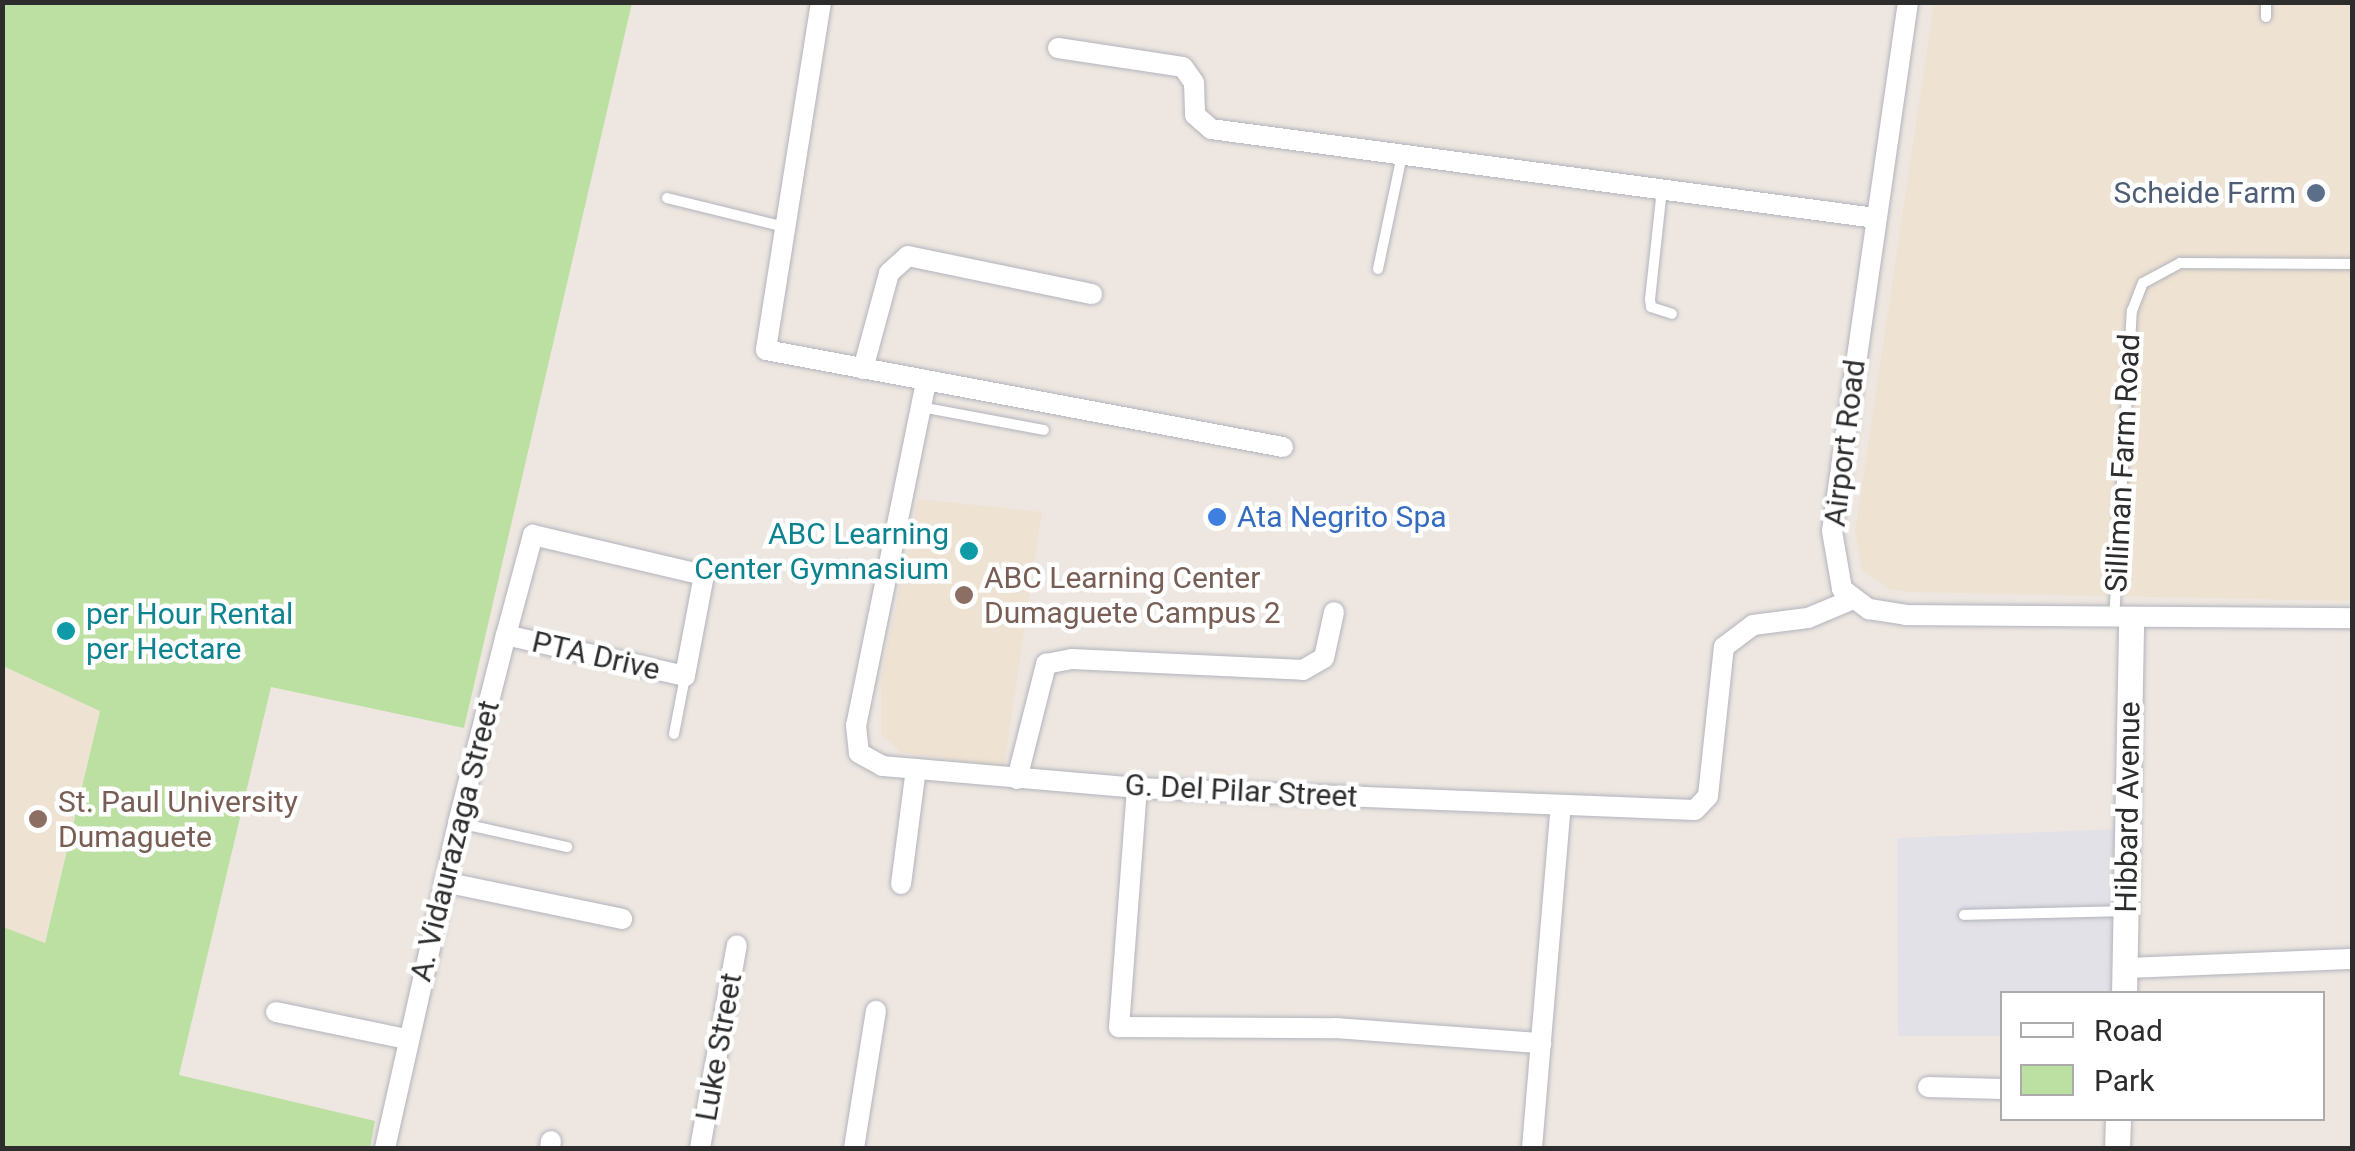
<!DOCTYPE html>
<html>
<head>
<meta charset="utf-8">
<style>
  body { margin:0 }
  #map { position:relative; width:2355px; height:1151px; overflow:hidden; background:#eee7e1; font-family:Roboto,sans-serif }
  div>[style] { position:absolute }
  .industrial>* { inset:0; background:#e2e1e7 }
  .education>* { inset:0; background:#eee2d2 }
  .green>* { inset:0; background:#bce0a2 }
  .roads { filter:drop-shadow(0 0 2px #b1b4bd) drop-shadow(0 0 2px #b1b4bd) }
  .service>* { height:10px; margin:-5px; padding:0 5px; transform-origin:5px; border-radius:5px; background:#fff }
  .minor>* { height:20px; margin:-10px; padding:0 10px; transform-origin:10px; border-radius:10px; background:#fff }
  .tertiary>* { height:25px; margin:-12.5px; padding:0 12.5px; transform-origin:12.5px; border-radius:12.5px; background:#fff }
  .dots>* { width:28px; height:28px; translate:-50% -50%; box-sizing:border-box; border:5px solid #fff; border-radius:50% }
  span { translate:-50% -50%; white-space:nowrap; text-align:center; line-height:1.15; -webkit-text-stroke:9px #fff; paint-order:stroke }
  .service-label { font-size:30px; color:#4e5e75 }
  .right { translate:-100% -50%; text-align:right }
  .street-label { font-size:30px; color:#2d2d2d }
  .shop-label { font-size:30px; color:#366cbe }
  .left { translate:0 -50%; text-align:left }
  .culture-label { font-size:30px; color:#0d838f }
  .education-label { font-size:30px; color:#785e54 }
  .frame { position:absolute; inset:0; border:5px solid #2d2d2d; pointer-events:none }
  .legend { position:absolute; left:2000px; top:991px; width:325px; height:130px; box-sizing:border-box; background:#fff; border:2px solid #ababab; margin:0; padding:12px 18px; list-style:none; font-size:30px; color:#2d2d2d }
  .legend li { display:flex; align-items:center; gap:20px; height:50px }
  .legend b { width:50px; border:2px solid #ababab }
</style>
</head>
<body>
<div id="map">
  <div class="industrial">
    <div style="clip-path:polygon(2118px 829px,2115px 993px,2002px 994px,2002px 1036px,1898px 1036px,1897px 838px)"></div>
  </div>
  <div class="education">
    <div style="clip-path:polygon(1934px 3px,2352px 3px,2352px 601px,1911px 592px,1890px 589px,1862px 570px,1855px 532px)"></div>
    <div style="clip-path:polygon(918px 499px,1042px 512px,1004px 767px,900px 752px,881px 734px,881px 678px)"></div>
    <div style="clip-path:polygon(2px 666px,100px 710px,44px 944px,3px 927px)"></div>
  </div>
  <div class="green">
    <div style="clip-path:polygon(3px 2px,632px 3px,464px 728px,271px 687px,179px 1075px,375px 1121px,370px 1148px,3px 1148px,3px 927px,45px 943px,100px 711px,3px 666px)"></div>
  </div>
  <div class="roads">
    <div class="service">
      <div style="left:2266px;top:17px;width:15px;rotate:-90deg"></div>
      <div style="left:1662px;top:189px;width:111px;rotate:96.2deg"></div>
      <div style="left:1650px;top:299px;width:8px;rotate:83deg"></div>
      <div style="left:1651px;top:307px;width:22px;rotate:18deg"></div>
      <div style="left:667px;top:198px;width:122px;rotate:13.8deg"></div>
      <div style="left:1378px;top:269px;width:116px;rotate:-78.1deg"></div>
      <div style="left:921px;top:407px;width:125px;rotate:10.6deg"></div>
      <div style="left:2114px;top:620px;width:310px;rotate:-86.7deg"></div>
      <div style="left:2132px;top:311px;width:30px;rotate:-69deg"></div>
      <div style="left:2143px;top:283px;width:42px;rotate:-28.4deg"></div>
      <div style="left:2180px;top:263px;width:172px;rotate:0.3deg"></div>
      <div style="left:674px;top:734px;width:58px;rotate:-79.1deg"></div>
      <div style="left:459px;top:823px;width:111px;rotate:12.5deg"></div>
      <div style="left:1964px;top:915px;width:159px;rotate:-1.4deg"></div>
    </div>
    <div class="minor">
      <div style="left:821px;top:2px;width:352px;rotate:99deg"></div>
      <div style="left:766px;top:350px;width:526px;rotate:10.63deg"></div>
      <div style="left:1908px;top:2px;width:534px;rotate:98.18deg"></div>
      <div style="left:1832px;top:531px;width:59px;rotate:80.2deg"></div>
      <div style="left:1842px;top:589px;width:34px;rotate:37deg"></div>
      <div style="left:1869px;top:609px;width:36px;rotate:9deg"></div>
      <div style="left:1905px;top:615px;width:447px;rotate:0.4deg"></div>
      <div style="left:1058px;top:48px;width:126px;rotate:8.6deg"></div>
      <div style="left:1183px;top:67px;width:19px;rotate:55deg"></div>
      <div style="left:1194px;top:83px;width:32px;rotate:88deg"></div>
      <div style="left:1195px;top:115px;width:21px;rotate:41deg"></div>
      <div style="left:1211px;top:129px;width:670px;rotate:7.63deg"></div>
      <div style="left:863px;top:369px;width:99px;rotate:-74.8deg"></div>
      <div style="left:889px;top:273px;width:25px;rotate:-42deg"></div>
      <div style="left:908px;top:256px;width:188px;rotate:11.7deg"></div>
      <div style="left:926px;top:382px;width:350px;rotate:101.5deg"></div>
      <div style="left:856px;top:725px;width:28px;rotate:84deg"></div>
      <div style="left:859px;top:753px;width:26px;rotate:29deg"></div>
      <div style="left:882px;top:766px;width:256px;rotate:4.9deg"></div>
      <div style="left:1137px;top:788px;width:558px;rotate:2.26deg"></div>
      <div style="left:1695px;top:810px;width:19px;rotate:-47deg"></div>
      <div style="left:1708px;top:796px;width:150px;rotate:-83.9deg"></div>
      <div style="left:1724px;top:647px;width:36px;rotate:-37deg"></div>
      <div style="left:1753px;top:625px;width:55px;rotate:-7.3deg"></div>
      <div style="left:1808px;top:618px;width:47px;rotate:-22.7deg"></div>
      <div style="left:1017px;top:779px;width:119px;rotate:-75.8deg"></div>
      <div style="left:1046px;top:664px;width:26px;rotate:-11deg"></div>
      <div style="left:1072px;top:659px;width:231px;rotate:2.7deg"></div>
      <div style="left:1303px;top:670px;width:24px;rotate:-30deg"></div>
      <div style="left:1324px;top:658px;width:47px;rotate:-77.7deg"></div>
      <div style="left:1137px;top:788px;width:240px;rotate:94.3deg"></div>
      <div style="left:1119px;top:1027px;width:216px;rotate:0.3deg"></div>
      <div style="left:1335px;top:1028px;width:207px;rotate:4.2deg"></div>
      <div style="left:444px;top:882px;width:182px;rotate:11.7deg"></div>
      <div style="left:901px;top:884px;width:116px;rotate:-82.6deg"></div>
      <div style="left:2125px;top:968px;width:227px;rotate:-2.3deg"></div>
      <div style="left:276px;top:1012px;width:133px;rotate:11.7deg"></div>
      <div style="left:1928px;top:1087px;width:74px;rotate:1.5deg"></div>
      <div style="left:385px;top:1148px;width:333px;rotate:-77.3deg"></div>
      <div style="left:458px;top:823px;width:194px;rotate:-75.7deg"></div>
      <div style="left:506px;top:635px;width:104px;rotate:-74.9deg"></div>
      <div style="left:533px;top:535px;width:176px;rotate:13.2deg"></div>
      <div style="left:704px;top:575px;width:103px;rotate:100.7deg"></div>
      <div style="left:685px;top:676px;width:184px;rotate:-167.1deg"></div>
      <div style="left:550px;top:1148px;width:7px;rotate:-82deg"></div>
      <div style="left:700px;top:1148px;width:206px;rotate:-79.7deg"></div>
      <div style="left:854px;top:1148px;width:139px;rotate:-80.9deg"></div>
      <div style="left:1532px;top:1148px;width:344px;rotate:-85.2deg"></div>
    </div>
    <div class="tertiary">
      <div style="left:2124px;top:994px;width:374px;rotate:-88.9deg"></div>
      <div style="left:2117px;top:1148px;width:30px;rotate:-88deg"></div>
    </div>
  </div>
  <div class="dots">
    <div style="left:2316px;top:193px;background:#5c6f8a"></div>
    <div style="left:1217px;top:517px;background:#3f7fe0"></div>
    <div style="left:969px;top:551px;background:#0f9aa8"></div>
    <div style="left:964px;top:595px;background:#8d6e63"></div>
    <div style="left:66px;top:631px;background:#0f9aa8"></div>
    <div style="left:38px;top:819px;background:#8d6e63"></div>
  </div>
  <div class="service-label">
    <span class="right" style="left:2296px;top:193px">Scheide Farm</span>
  </div>
  <div class="street-label">
    <span style="left:1845px;top:443px;rotate:-83deg">Airport Road</span>
    <span style="left:2123px;top:463px;rotate:-87deg">Silliman Farm Road</span>
    <span style="left:596px;top:656px;rotate:13deg">PTA Drive</span>
    <span style="left:1241px;top:791px;rotate:3deg">G. Del Pilar Street</span>
    <span style="left:2128px;top:807px;rotate:-89deg">Hibbard Avenue</span>
    <span style="left:455px;top:841px;rotate:-76deg">A. Vidaurazaga Street</span>
    <span style="left:719px;top:1047px;rotate:-80deg">Luke Street</span>
  </div>
  <div class="shop-label">
    <span class="left" style="left:1237px;top:517px">Ata Negrito Spa</span>
  </div>
  <div class="culture-label">
    <span class="right" style="left:949px;top:551px">ABC Learning<br>Center Gymnasium</span>
    <span class="left" style="left:86px;top:631px">per Hour Rental<br>per Hectare</span>
  </div>
  <div class="education-label">
    <span class="left" style="left:984px;top:595px">ABC Learning Center<br>Dumaguete Campus 2</span>
    <span class="left" style="left:58px;top:819px">St. Paul University<br>Dumaguete</span>
  </div>
  <div class="frame"></div>
  <ul class="legend">
  <li><b style="height:12px;background:#fff"></b>Road</li>
  <li><b style="height:28px;background:#bce0a2"></b>Park</li>
  </ul>
</div>
</body>
</html>
